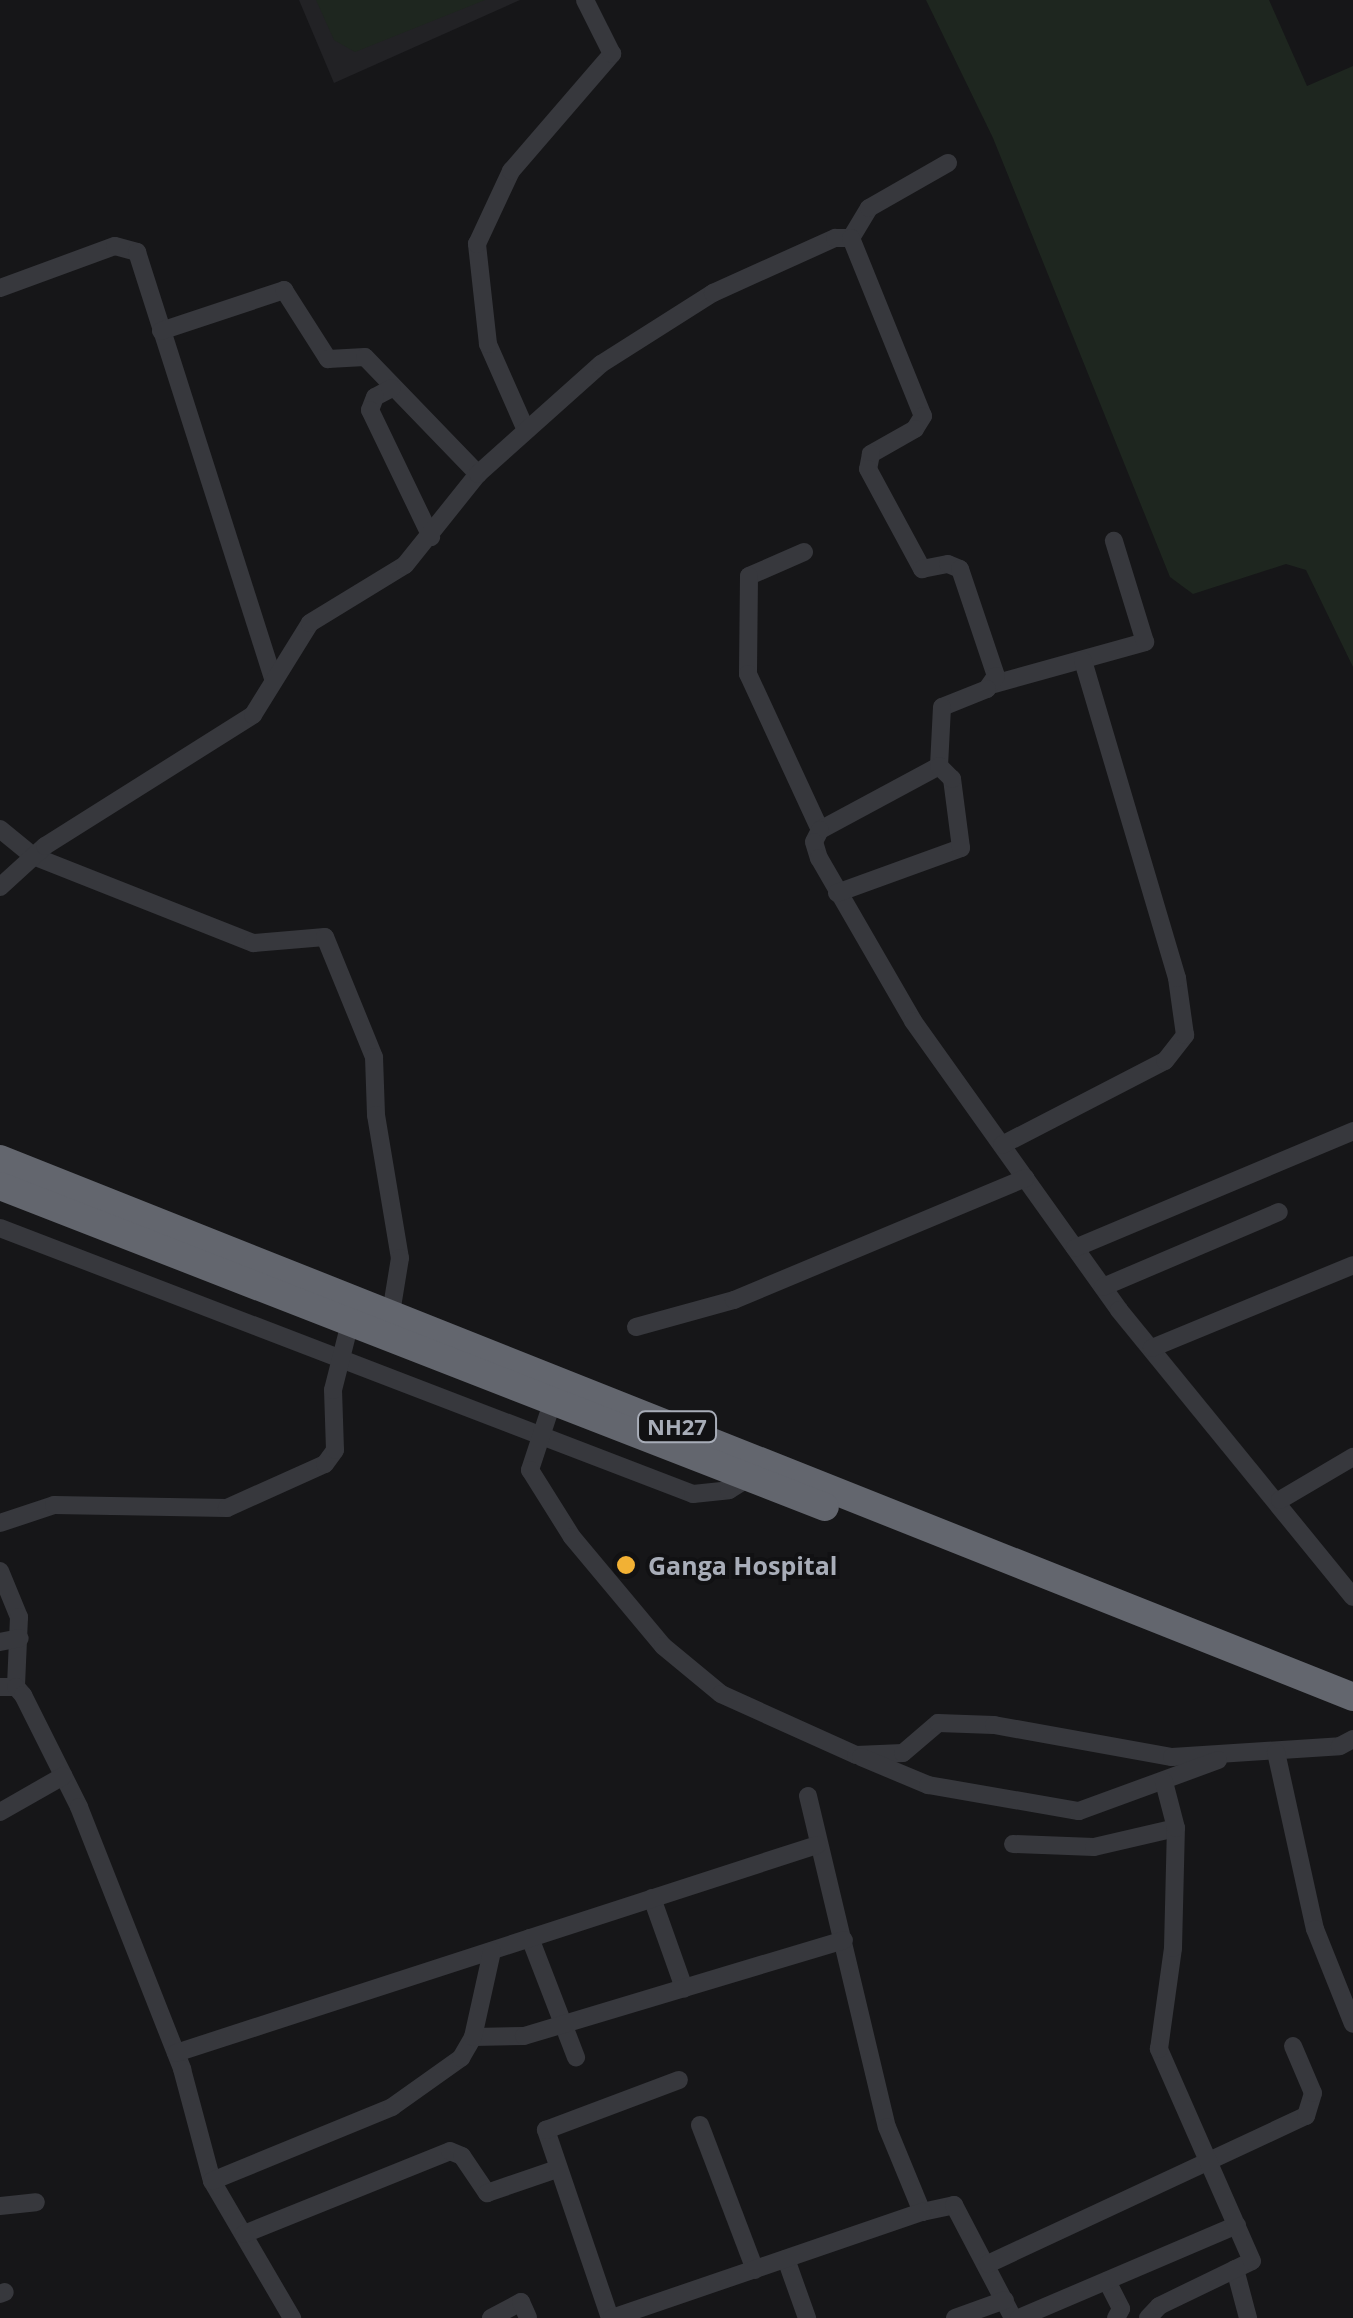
<!DOCTYPE html>
<html>
<head>
<meta charset="utf-8">
<style>
  body { margin:0 }
  #map { position:relative; width:1353px; height:2318px; overflow:hidden; background:#161618; font-family:"Open Sans",sans-serif }
  div>[style] { position:absolute }
  .built>* { inset:0; background:#222225 }
  .green>* { inset:0; background:#1e261f }
  .minor>* { height:18px; margin:-9px; padding:0 9px; transform-origin:9px; border-radius:9px; background:#37383d }
  .highway>* { height:28px; margin:-14px; padding:0 14px; transform-origin:14px; border-radius:14px; background:#63666e }
  .dots>* { width:28px; height:28px; translate:-50% -50%; box-sizing:border-box; border:5px solid #111113; border-radius:50% }
  span { translate:-50% -50%; white-space:nowrap; text-align:center; line-height:1.15; -webkit-text-stroke:8px #111113; paint-order:stroke }
  .shield-label span { padding:2px 8px; background:#111113; border:2px solid; border-radius:8px; -webkit-text-stroke-width:0 }
  .shield-label { font-size:22px; color:#a8adb8; font-weight:700 }
  .poi-label { font-size:25px; color:#a8adb8; font-weight:700 }
  .left { translate:0 -50%; text-align:left }
</style>
</head>
<body>
<div id="map">
  <div class="built">
    <div style="clip-path:polygon(299px 0,520px 0,334px 83px)"></div>
  </div>
  <div class="green">
    <div style="clip-path:polygon(316px 0,485px 0,355px 52px,334px 40px)"></div>
    <div style="clip-path:polygon(926px 0,1269px 0,1307px 86px,1353px 66px,1353px 667px,1306px 570px,1286px 564px,1193px 594px,1170px 577px,993px 138px)"></div>
  </div>
  <div class="minor">
    <div style="left:851px;top:238px;width:35px;rotate:-59deg"></div>
    <div style="left:869px;top:208px;width:91px;rotate:-29.7deg"></div>
    <div style="left:0;top:288px;width:122px;rotate:-20.1deg"></div>
    <div style="left:115px;top:246px;width:23px;rotate:15deg"></div>
    <div style="left:137px;top:252px;width:450px;rotate:72.3deg"></div>
    <div style="left:161px;top:331px;width:130px;rotate:-18.4deg"></div>
    <div style="left:284px;top:290px;width:82px;rotate:57.5deg"></div>
    <div style="left:328px;top:359px;width:37px;rotate:-3deg"></div>
    <div style="left:365px;top:357px;width:163px;rotate:46deg"></div>
    <div style="left:392px;top:388px;width:19px;rotate:152deg"></div>
    <div style="left:375px;top:397px;width:14px;rotate:111deg"></div>
    <div style="left:370px;top:410px;width:141px;rotate:64.3deg"></div>
    <div style="left:525px;top:428px;width:92px;rotate:-113.8deg"></div>
    <div style="left:488px;top:344px;width:101px;rotate:-96.3deg"></div>
    <div style="left:477px;top:244px;width:81px;rotate:-65deg"></div>
    <div style="left:511px;top:171px;width:155px;rotate:-49.2deg"></div>
    <div style="left:612px;top:54px;width:60px;rotate:-116.6deg"></div>
    <div style="left:804px;top:552px;width:60px;rotate:156.4deg"></div>
    <div style="left:749px;top:576px;width:98px;rotate:90.6deg"></div>
    <div style="left:748px;top:674px;width:172px;rotate:65.2deg"></div>
    <div style="left:994px;top:684px;width:157px;rotate:-15.5deg"></div>
    <div style="left:1145px;top:642px;width:106px;rotate:-107.1deg"></div>
    <div style="left:0;top:829px;width:43px;rotate:39.3deg"></div>
    <div style="left:33px;top:856px;width:237px;rotate:21.6deg"></div>
    <div style="left:253px;top:943px;width:72px;rotate:-4.8deg"></div>
    <div style="left:325px;top:937px;width:130px;rotate:67.8deg"></div>
    <div style="left:374px;top:1057px;width:58px;rotate:88deg"></div>
    <div style="left:376px;top:1115px;width:145px;rotate:80.5deg"></div>
    <div style="left:400px;top:1258px;width:56px;rotate:99.3deg"></div>
    <div style="left:0;top:887px;width:61px;rotate:-42.3deg"></div>
    <div style="left:45px;top:846px;width:246px;rotate:-32.2deg"></div>
    <div style="left:253px;top:715px;width:108px;rotate:-58.2deg"></div>
    <div style="left:310px;top:623px;width:111px;rotate:-31.4deg"></div>
    <div style="left:405px;top:565px;width:117px;rotate:-51.3deg"></div>
    <div style="left:478px;top:474px;width:165px;rotate:-41.8deg"></div>
    <div style="left:601px;top:364px;width:133px;rotate:-32.4deg"></div>
    <div style="left:713px;top:293px;width:134px;rotate:-24.3deg"></div>
    <div style="left:835px;top:238px;width:16px"></div>
    <div style="left:851px;top:238px;width:192px;rotate:68deg"></div>
    <div style="left:923px;top:416px;width:15px;rotate:122deg"></div>
    <div style="left:915px;top:429px;width:51px;rotate:150.4deg"></div>
    <div style="left:871px;top:454px;width:15px;rotate:101deg"></div>
    <div style="left:868px;top:469px;width:114px;rotate:61.6deg"></div>
    <div style="left:922px;top:569px;width:26px;rotate:-11deg"></div>
    <div style="left:948px;top:564px;width:13px;rotate:23deg"></div>
    <div style="left:960px;top:569px;width:113px;rotate:71.4deg"></div>
    <div style="left:996px;top:676px;width:16px;rotate:125deg"></div>
    <div style="left:987px;top:689px;width:48px;rotate:158.2deg"></div>
    <div style="left:942px;top:707px;width:59px;rotate:92.9deg"></div>
    <div style="left:939px;top:766px;width:135px;rotate:151.7deg"></div>
    <div style="left:820px;top:830px;width:13px;rotate:117deg"></div>
    <div style="left:814px;top:842px;width:17px;rotate:73deg"></div>
    <div style="left:819px;top:858px;width:188px;rotate:60deg"></div>
    <div style="left:913px;top:1021px;width:355px;rotate:54.5deg"></div>
    <div style="left:1119px;top:1310px;width:370px;rotate:50.8deg"></div>
    <div style="left:837px;top:893px;width:132px;rotate:-19.9deg"></div>
    <div style="left:961px;top:848px;width:70px;rotate:-97.4deg"></div>
    <div style="left:952px;top:779px;width:18px;rotate:-135deg"></div>
    <div style="left:1002px;top:1145px;width:183px;rotate:-27.3deg"></div>
    <div style="left:1165px;top:1061px;width:33px;rotate:-52deg"></div>
    <div style="left:1185px;top:1035px;width:58px;rotate:-98deg"></div>
    <div style="left:1177px;top:978px;width:331px;rotate:-106.5deg"></div>
    <div style="left:0;top:1228px;width:742px;rotate:21deg"></div>
    <div style="left:693px;top:1494px;width:36px;rotate:-6deg"></div>
    <div style="left:729px;top:1490px;width:25px;rotate:-32deg"></div>
    <div style="left:1075px;top:1248px;width:302px;rotate:-22.8deg"></div>
    <div style="left:1103px;top:1287px;width:191px;rotate:-23.1deg"></div>
    <div style="left:636px;top:1327px;width:102px;rotate:-15.4deg"></div>
    <div style="left:734px;top:1300px;width:316px;rotate:-22.7deg"></div>
    <div style="left:1152px;top:1348px;width:217px;rotate:-22.4deg"></div>
    <div style="left:553px;top:1400px;width:74px;rotate:108.2deg"></div>
    <div style="left:530px;top:1470px;width:79px;rotate:57.9deg"></div>
    <div style="left:572px;top:1537px;width:142px;rotate:50.1deg"></div>
    <div style="left:663px;top:1646px;width:75px;rotate:39.6deg"></div>
    <div style="left:721px;top:1694px;width:148px;rotate:24.3deg"></div>
    <div style="left:856px;top:1755px;width:47px;rotate:-2.4deg"></div>
    <div style="left:903px;top:1753px;width:46px;rotate:-40.6deg"></div>
    <div style="left:938px;top:1723px;width:56px;rotate:2deg"></div>
    <div style="left:994px;top:1725px;width:181px;rotate:10.2deg"></div>
    <div style="left:1172px;top:1757px;width:168px;rotate:-3.7deg"></div>
    <div style="left:1340px;top:1746px;width:15px;rotate:-28deg"></div>
    <div style="left:1280px;top:1500px;width:85px;rotate:-30.5deg"></div>
    <div style="left:0;top:1523px;width:57px;rotate:-18.4deg"></div>
    <div style="left:54px;top:1505px;width:173px;rotate:1deg"></div>
    <div style="left:227px;top:1508px;width:107px;rotate:-24.2deg"></div>
    <div style="left:325px;top:1464px;width:17px;rotate:-54deg"></div>
    <div style="left:335px;top:1450px;width:60px;rotate:-91.9deg"></div>
    <div style="left:333px;top:1390px;width:69px;rotate:-75.8deg"></div>
    <div style="left:0;top:1571px;width:50px;rotate:67.6deg"></div>
    <div style="left:19px;top:1617px;width:70px;rotate:92.5deg"></div>
    <div style="left:0;top:1642px;width:20px;rotate:-11deg"></div>
    <div style="left:0;top:1687px;width:16px"></div>
    <div style="left:16px;top:1687px;width:11px;rotate:49deg"></div>
    <div style="left:23px;top:1695px;width:125px;rotate:63.4deg"></div>
    <div style="left:79px;top:1807px;width:282px;rotate:68.5deg"></div>
    <div style="left:182px;top:2069px;width:116px;rotate:75deg"></div>
    <div style="left:212px;top:2181px;width:159px;rotate:59.7deg"></div>
    <div style="left:1276px;top:1752px;width:181px;rotate:77.6deg"></div>
    <div style="left:1315px;top:1929px;width:102px;rotate:68.2deg"></div>
    <div style="left:861px;top:1757px;width:73px;rotate:22.7deg"></div>
    <div style="left:928px;top:1785px;width:153px;rotate:9.8deg"></div>
    <div style="left:1079px;top:1811px;width:148px;rotate:-20.1deg"></div>
    <div style="left:808px;top:1796px;width:340px;rotate:76.6deg"></div>
    <div style="left:887px;top:2127px;width:92px;rotate:67.6deg"></div>
    <div style="left:922px;top:2212px;width:33px;rotate:-12deg"></div>
    <div style="left:954px;top:2205px;width:127px;rotate:62.4deg"></div>
    <div style="left:0;top:1812px;width:73px;rotate:-29.7deg"></div>
    <div style="left:1013px;top:1844px;width:81px;rotate:2.1deg"></div>
    <div style="left:1094px;top:1847px;width:84px;rotate:-13deg"></div>
    <div style="left:652px;top:1898px;width:96px;rotate:70.4deg"></div>
    <div style="left:530px;top:1938px;width:128px;rotate:68.9deg"></div>
    <div style="left:473px;top:2037px;width:51px;rotate:-1.1deg"></div>
    <div style="left:524px;top:2036px;width:334px;rotate:-16.7deg"></div>
    <div style="left:176px;top:2053px;width:674px;rotate:-17.98deg"></div>
    <div style="left:700px;top:2125px;width:155px;rotate:69.2deg"></div>
    <div style="left:212px;top:2181px;width:195px;rotate:-22.3deg"></div>
    <div style="left:392px;top:2107px;width:85px;rotate:-35.4deg"></div>
    <div style="left:461px;top:2058px;width:24px;rotate:-60deg"></div>
    <div style="left:473px;top:2037px;width:88px;rotate:-77.5deg"></div>
    <div style="left:0;top:2206px;width:36px;rotate:-6deg"></div>
    <div style="left:244px;top:2234px;width:222px;rotate:-21.9deg"></div>
    <div style="left:450px;top:2151px;width:13px;rotate:23deg"></div>
    <div style="left:462px;top:2156px;width:45px;rotate:56deg"></div>
    <div style="left:487px;top:2193px;width:74px;rotate:-18.9deg"></div>
    <div style="left:786px;top:2259px;width:63px;rotate:70.4deg"></div>
    <div style="left:988px;top:2264px;width:351px;rotate:-25deg"></div>
    <div style="left:1306px;top:2116px;width:24px;rotate:-73deg"></div>
    <div style="left:1313px;top:2093px;width:51px;rotate:-113.1deg"></div>
    <div style="left:1235px;top:2269px;width:51px;rotate:75.1deg"></div>
    <div style="left:1107px;top:2281px;width:31px;rotate:63deg"></div>
    <div style="left:1121px;top:2309px;width:10px;rotate:119deg"></div>
    <div style="left:0;top:2294px;width:5px;rotate:-22deg"></div>
    <div style="left:491px;top:2318px;width:34px;rotate:-28deg"></div>
    <div style="left:521px;top:2302px;width:17px;rotate:66deg"></div>
    <div style="left:610px;top:2318px;width:199px;rotate:-108.8deg"></div>
    <div style="left:546px;top:2130px;width:142px;rotate:-20.6deg"></div>
    <div style="left:612px;top:2318px;width:328px;rotate:-18.9deg"></div>
    <div style="left:955px;top:2318px;width:53px;rotate:-19.8deg"></div>
    <div style="left:1019px;top:2318px;width:237px;rotate:-23.1deg"></div>
    <div style="left:1148px;top:2318px;width:16px;rotate:-47deg"></div>
    <div style="left:1159px;top:2306px;width:103px;rotate:-25.8deg"></div>
    <div style="left:1252px;top:2261px;width:232px;rotate:-113.7deg"></div>
    <div style="left:1159px;top:2049px;width:102px;rotate:-82.1deg"></div>
    <div style="left:1173px;top:1948px;width:120px;rotate:-88.6deg"></div>
    <div style="left:1176px;top:1828px;width:48px;rotate:-104.6deg"></div>
  </div>
  <div class="highway">
    <div style="left:0;top:1159px;width:1456px;rotate:21.68deg"></div>
    <div style="left:0;top:1186px;width:885px;rotate:21.26deg"></div>
  </div>
  <div class="dots">
    <div style="left:626px;top:1565px;background:#f2b134"></div>
  </div>
  <div class="shield-label">
    <span style="left:677px;top:1427px">NH27</span>
  </div>
  <div class="poi-label">
    <span class="left" style="left:648px;top:1565px">Ganga Hospital</span>
  </div>
</div>
</body>
</html>
